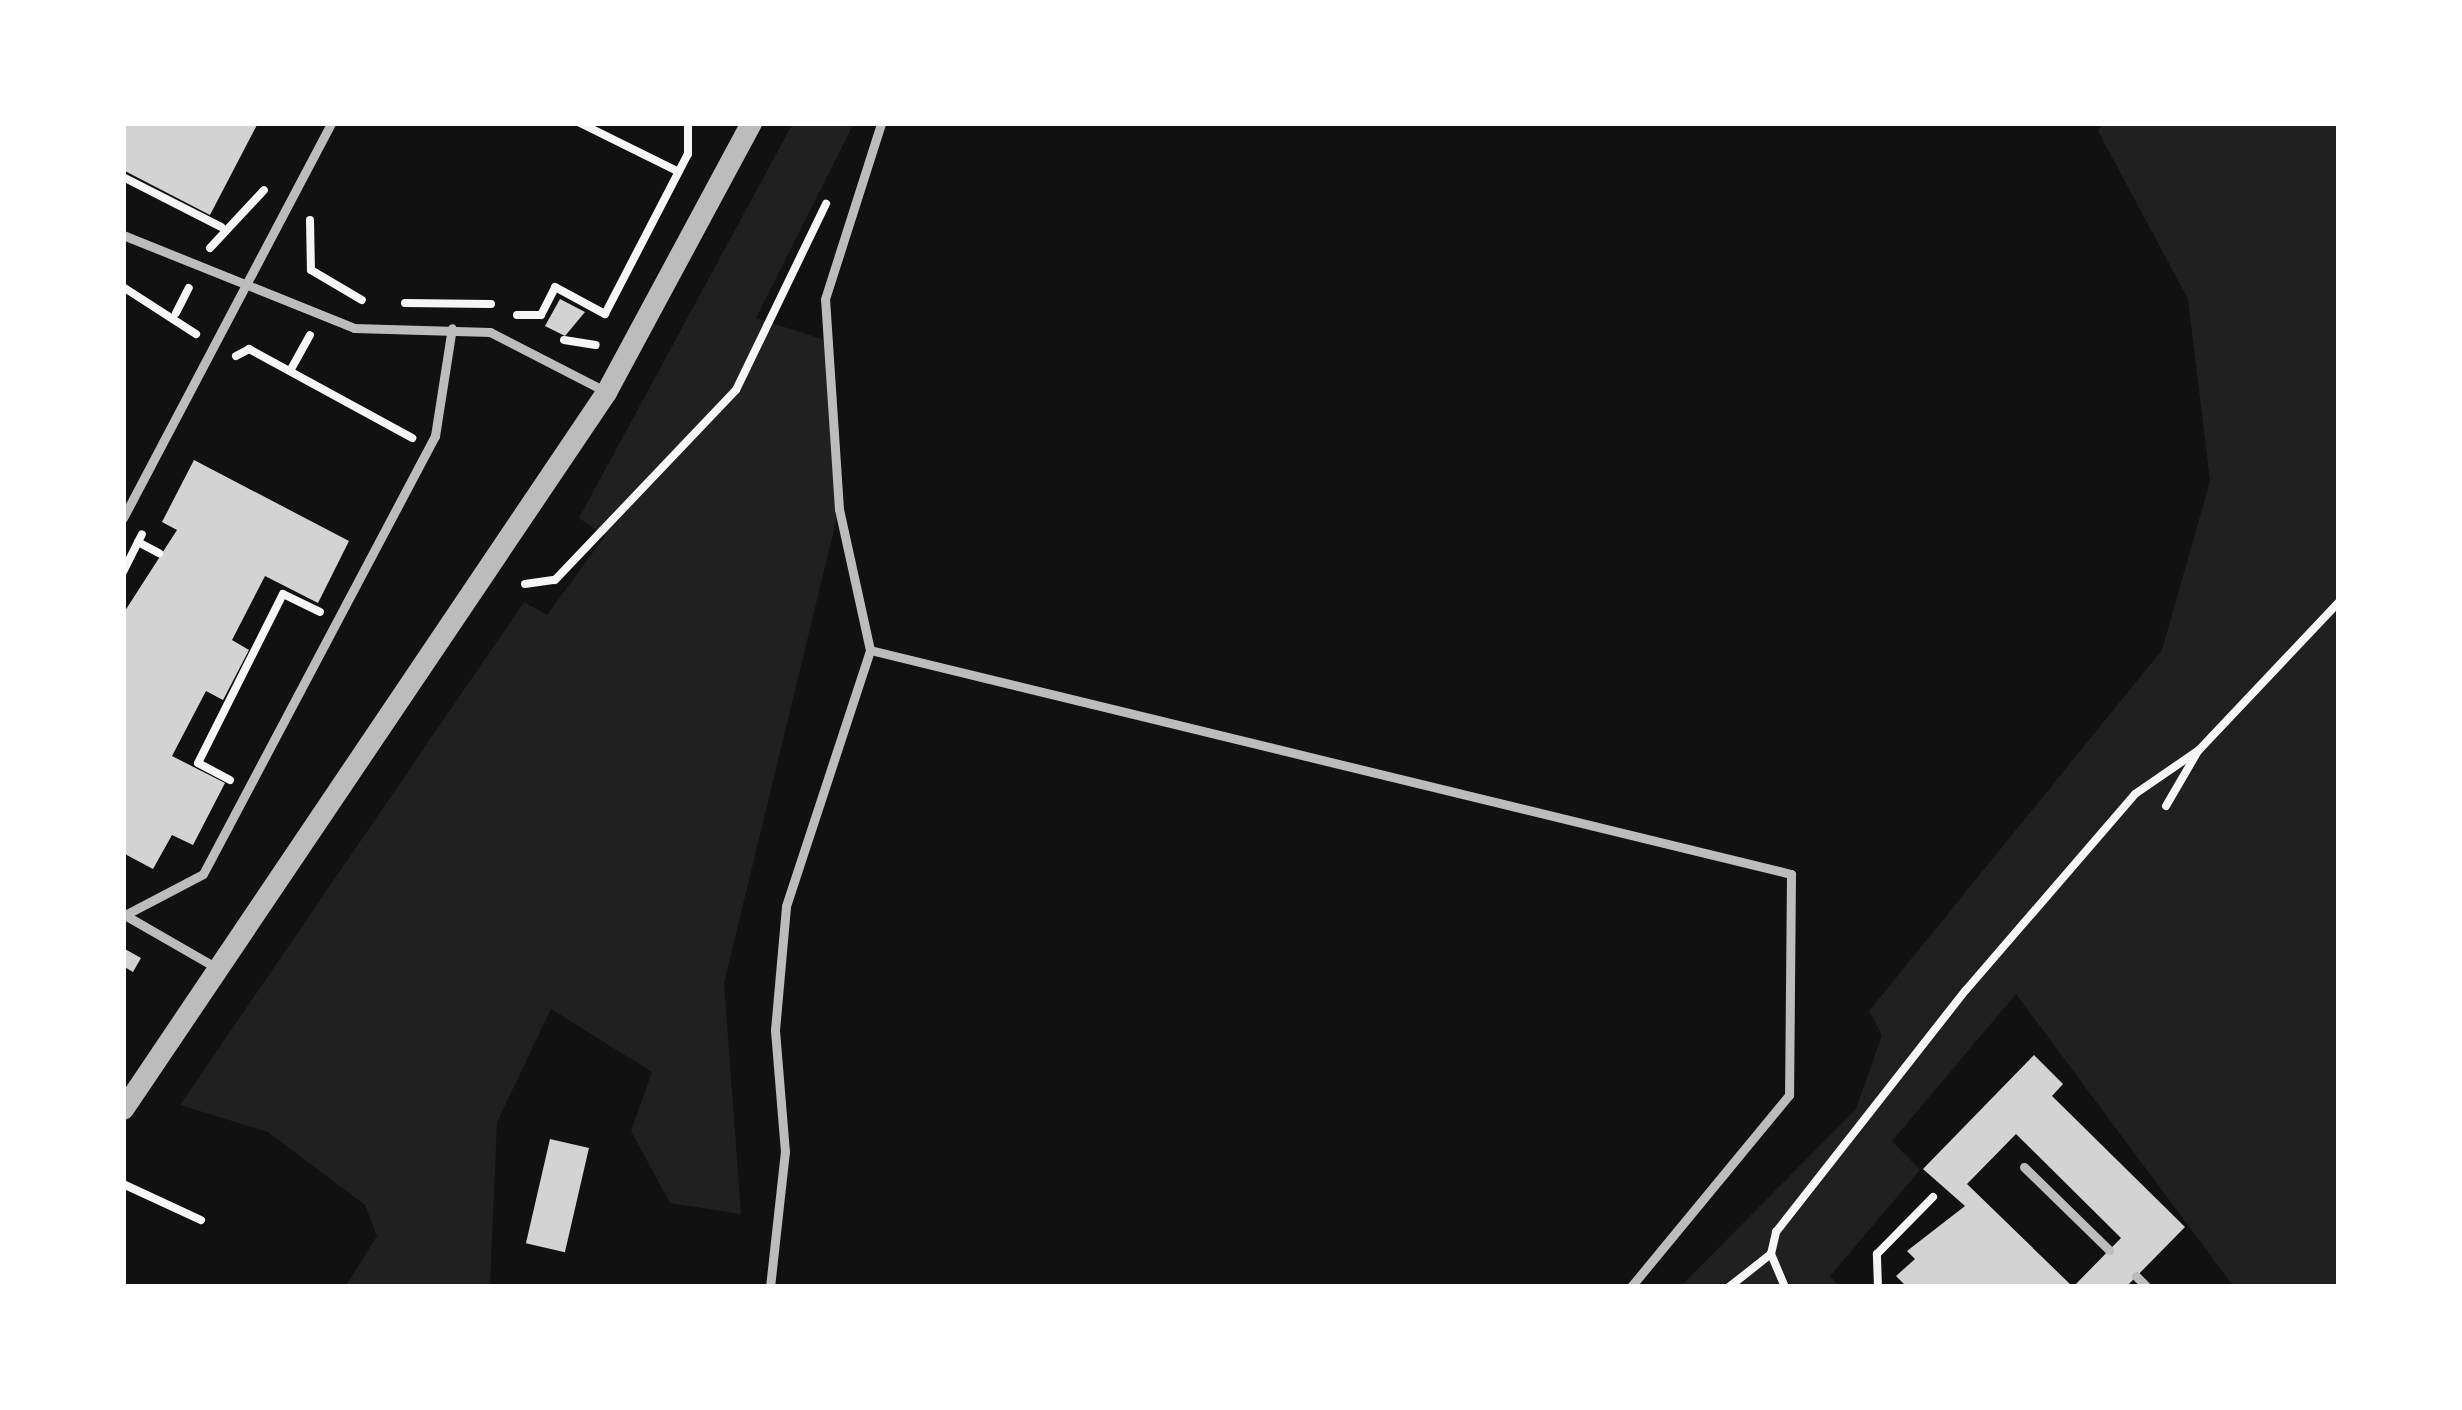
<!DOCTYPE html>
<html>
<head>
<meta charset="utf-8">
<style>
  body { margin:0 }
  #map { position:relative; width:2462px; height:1410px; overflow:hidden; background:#111; font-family:Literata,serif }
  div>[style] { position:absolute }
  .green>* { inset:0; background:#202020 }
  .building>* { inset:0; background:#d3d3d3; transform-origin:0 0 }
  .path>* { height:8px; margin:-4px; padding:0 4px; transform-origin:4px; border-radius:4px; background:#f5f5f5 }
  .service>* { height:9px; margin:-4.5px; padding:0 4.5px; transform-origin:4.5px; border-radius:4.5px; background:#bcbcbc }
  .tertiary>* { height:21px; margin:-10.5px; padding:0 10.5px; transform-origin:10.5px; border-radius:10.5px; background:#bcbcbc }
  span { translate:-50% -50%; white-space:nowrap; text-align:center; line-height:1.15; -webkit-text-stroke:9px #fff; paint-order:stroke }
  .frame { position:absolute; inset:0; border:126px solid #fff; pointer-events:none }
</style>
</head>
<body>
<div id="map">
  <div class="green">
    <div style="clip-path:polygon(793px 123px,854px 123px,756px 318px,825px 340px,839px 509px,724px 983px,741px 1214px,670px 1203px,631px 1131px,652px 1072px,551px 1009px,497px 1122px,490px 1287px,345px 1287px,377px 1236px,365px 1205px,268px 1132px,180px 1105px,524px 602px,547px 615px,605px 536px,579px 518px)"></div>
    <div style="clip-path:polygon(2104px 123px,2339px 123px,2339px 1287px,2234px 1287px,2016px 994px,1892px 1141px,1920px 1170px,1830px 1276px,1840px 1287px,1680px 1287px,1856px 1109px,1882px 1035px,1869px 1011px,2162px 650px,2210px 481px,2188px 299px,2098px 131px)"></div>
  </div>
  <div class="building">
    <div style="clip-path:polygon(123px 123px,258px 123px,210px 215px,123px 170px)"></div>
    <div style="clip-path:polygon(560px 299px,585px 312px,565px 336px,545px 326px)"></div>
    <div style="clip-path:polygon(194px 460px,349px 541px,318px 603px,265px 576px,232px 640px,249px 650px,223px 700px,206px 691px,172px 756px,225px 783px,193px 845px,172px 835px,153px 869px,123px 853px,123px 614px,177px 530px,162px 522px)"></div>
    <div style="clip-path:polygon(125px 949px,141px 958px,133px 972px,123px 966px)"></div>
    <div style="clip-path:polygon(2034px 1055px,2063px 1084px,2052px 1096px,2185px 1227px,2126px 1287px,2073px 1287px,2121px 1238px,2016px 1134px,1967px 1184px,2073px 1287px,1907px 1287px,1896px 1276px,1915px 1259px,1907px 1251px,1965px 1206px,1923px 1169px)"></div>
    <div style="left:550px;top:1139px;width:40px;height:107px;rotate:13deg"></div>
  </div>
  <div class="path">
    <div style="left:580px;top:123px;width:110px;rotate:26.3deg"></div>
    <div style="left:123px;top:177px;width:110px;rotate:27deg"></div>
    <div style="left:310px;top:220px;width:50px;rotate:88.9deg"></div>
    <div style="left:311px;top:270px;width:59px;rotate:30.5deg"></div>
    <div style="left:210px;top:248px;width:79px;rotate:-47deg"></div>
    <div style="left:123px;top:287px;width:87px;rotate:32.8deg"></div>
    <div style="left:405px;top:303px;width:86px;rotate:0.7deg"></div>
    <div style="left:176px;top:313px;width:28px;rotate:-63deg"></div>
    <div style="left:517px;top:315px;width:24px"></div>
    <div style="left:541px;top:315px;width:31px;rotate:-63deg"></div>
    <div style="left:555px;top:287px;width:57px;rotate:28.4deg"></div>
    <div style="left:605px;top:314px;width:180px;rotate:-62.6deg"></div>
    <div style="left:688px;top:154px;width:31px;rotate:-90deg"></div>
    <div style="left:564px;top:340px;width:32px;rotate:9deg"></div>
    <div style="left:236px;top:356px;width:15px;rotate:-28deg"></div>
    <div style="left:249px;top:349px;width:186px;rotate:28.6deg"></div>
    <div style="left:290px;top:371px;width:41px;rotate:-60.9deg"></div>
    <div style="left:138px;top:542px;width:24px;rotate:28deg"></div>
    <div style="left:123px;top:572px;width:42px;rotate:-63.4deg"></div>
    <div style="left:525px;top:584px;width:30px;rotate:-8deg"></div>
    <div style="left:555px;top:580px;width:262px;rotate:-46.4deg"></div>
    <div style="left:736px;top:390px;width:207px;rotate:-64.2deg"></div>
    <div style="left:230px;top:780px;width:36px;rotate:-152deg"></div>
    <div style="left:198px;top:763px;width:189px;rotate:-63.3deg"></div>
    <div style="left:283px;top:594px;width:41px;rotate:25.9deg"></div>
    <div style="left:2166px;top:806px;width:64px;rotate:-59.8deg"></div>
    <div style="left:123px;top:1184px;width:86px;rotate:24.8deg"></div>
    <div style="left:1729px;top:1287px;width:53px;rotate:-38.2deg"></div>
    <div style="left:1785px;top:1287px;width:36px;rotate:-113deg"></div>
    <div style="left:1771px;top:1254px;width:23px;rotate:-77deg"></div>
    <div style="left:1776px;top:1232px;width:308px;rotate:-51.9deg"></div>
    <div style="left:1966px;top:990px;width:259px;rotate:-49.2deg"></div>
    <div style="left:2135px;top:794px;width:78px;rotate:-34.5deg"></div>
    <div style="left:2199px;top:750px;width:204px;rotate:-46.6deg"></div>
    <div style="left:1878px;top:1287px;width:33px;rotate:-92deg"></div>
    <div style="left:1877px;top:1254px;width:80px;rotate:-45.5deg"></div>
  </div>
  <div class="service">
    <div style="left:123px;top:235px;width:249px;rotate:21.9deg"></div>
    <div style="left:354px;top:328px;width:136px;rotate:1.7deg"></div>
    <div style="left:490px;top:332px;width:129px;rotate:27.2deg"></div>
    <div style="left:123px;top:518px;width:446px;rotate:-62.2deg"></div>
    <div style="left:870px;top:650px;width:948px;rotate:13.67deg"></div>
    <div style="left:1791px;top:874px;width:221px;rotate:90.5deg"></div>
    <div style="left:1789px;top:1095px;width:249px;rotate:129.5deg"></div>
    <div style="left:123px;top:914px;width:108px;rotate:29.9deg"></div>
    <div style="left:123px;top:916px;width:90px;rotate:-27.7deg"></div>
    <div style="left:203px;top:874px;width:496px;rotate:-62.1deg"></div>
    <div style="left:435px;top:436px;width:109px;rotate:-81.1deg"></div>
    <div style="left:2024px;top:1167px;width:119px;rotate:44.3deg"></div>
    <div style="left:2136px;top:1276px;width:16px;rotate:45deg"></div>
    <div style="left:770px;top:1287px;width:136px;rotate:-83.7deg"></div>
    <div style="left:785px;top:1152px;width:122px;rotate:-94.7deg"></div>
    <div style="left:775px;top:1030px;width:124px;rotate:-84.9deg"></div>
    <div style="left:786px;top:906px;width:269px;rotate:-71.8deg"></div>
    <div style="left:870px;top:650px;width:144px;rotate:-102.4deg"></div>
    <div style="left:839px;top:509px;width:210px;rotate:-93.8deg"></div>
    <div style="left:825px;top:299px;width:185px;rotate:-72.3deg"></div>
  </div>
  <div class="tertiary">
    <div style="left:123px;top:1109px;width:865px;rotate:-56.03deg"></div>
    <div style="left:606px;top:392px;width:306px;rotate:-61.7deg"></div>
  </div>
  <div class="frame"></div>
</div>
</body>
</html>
